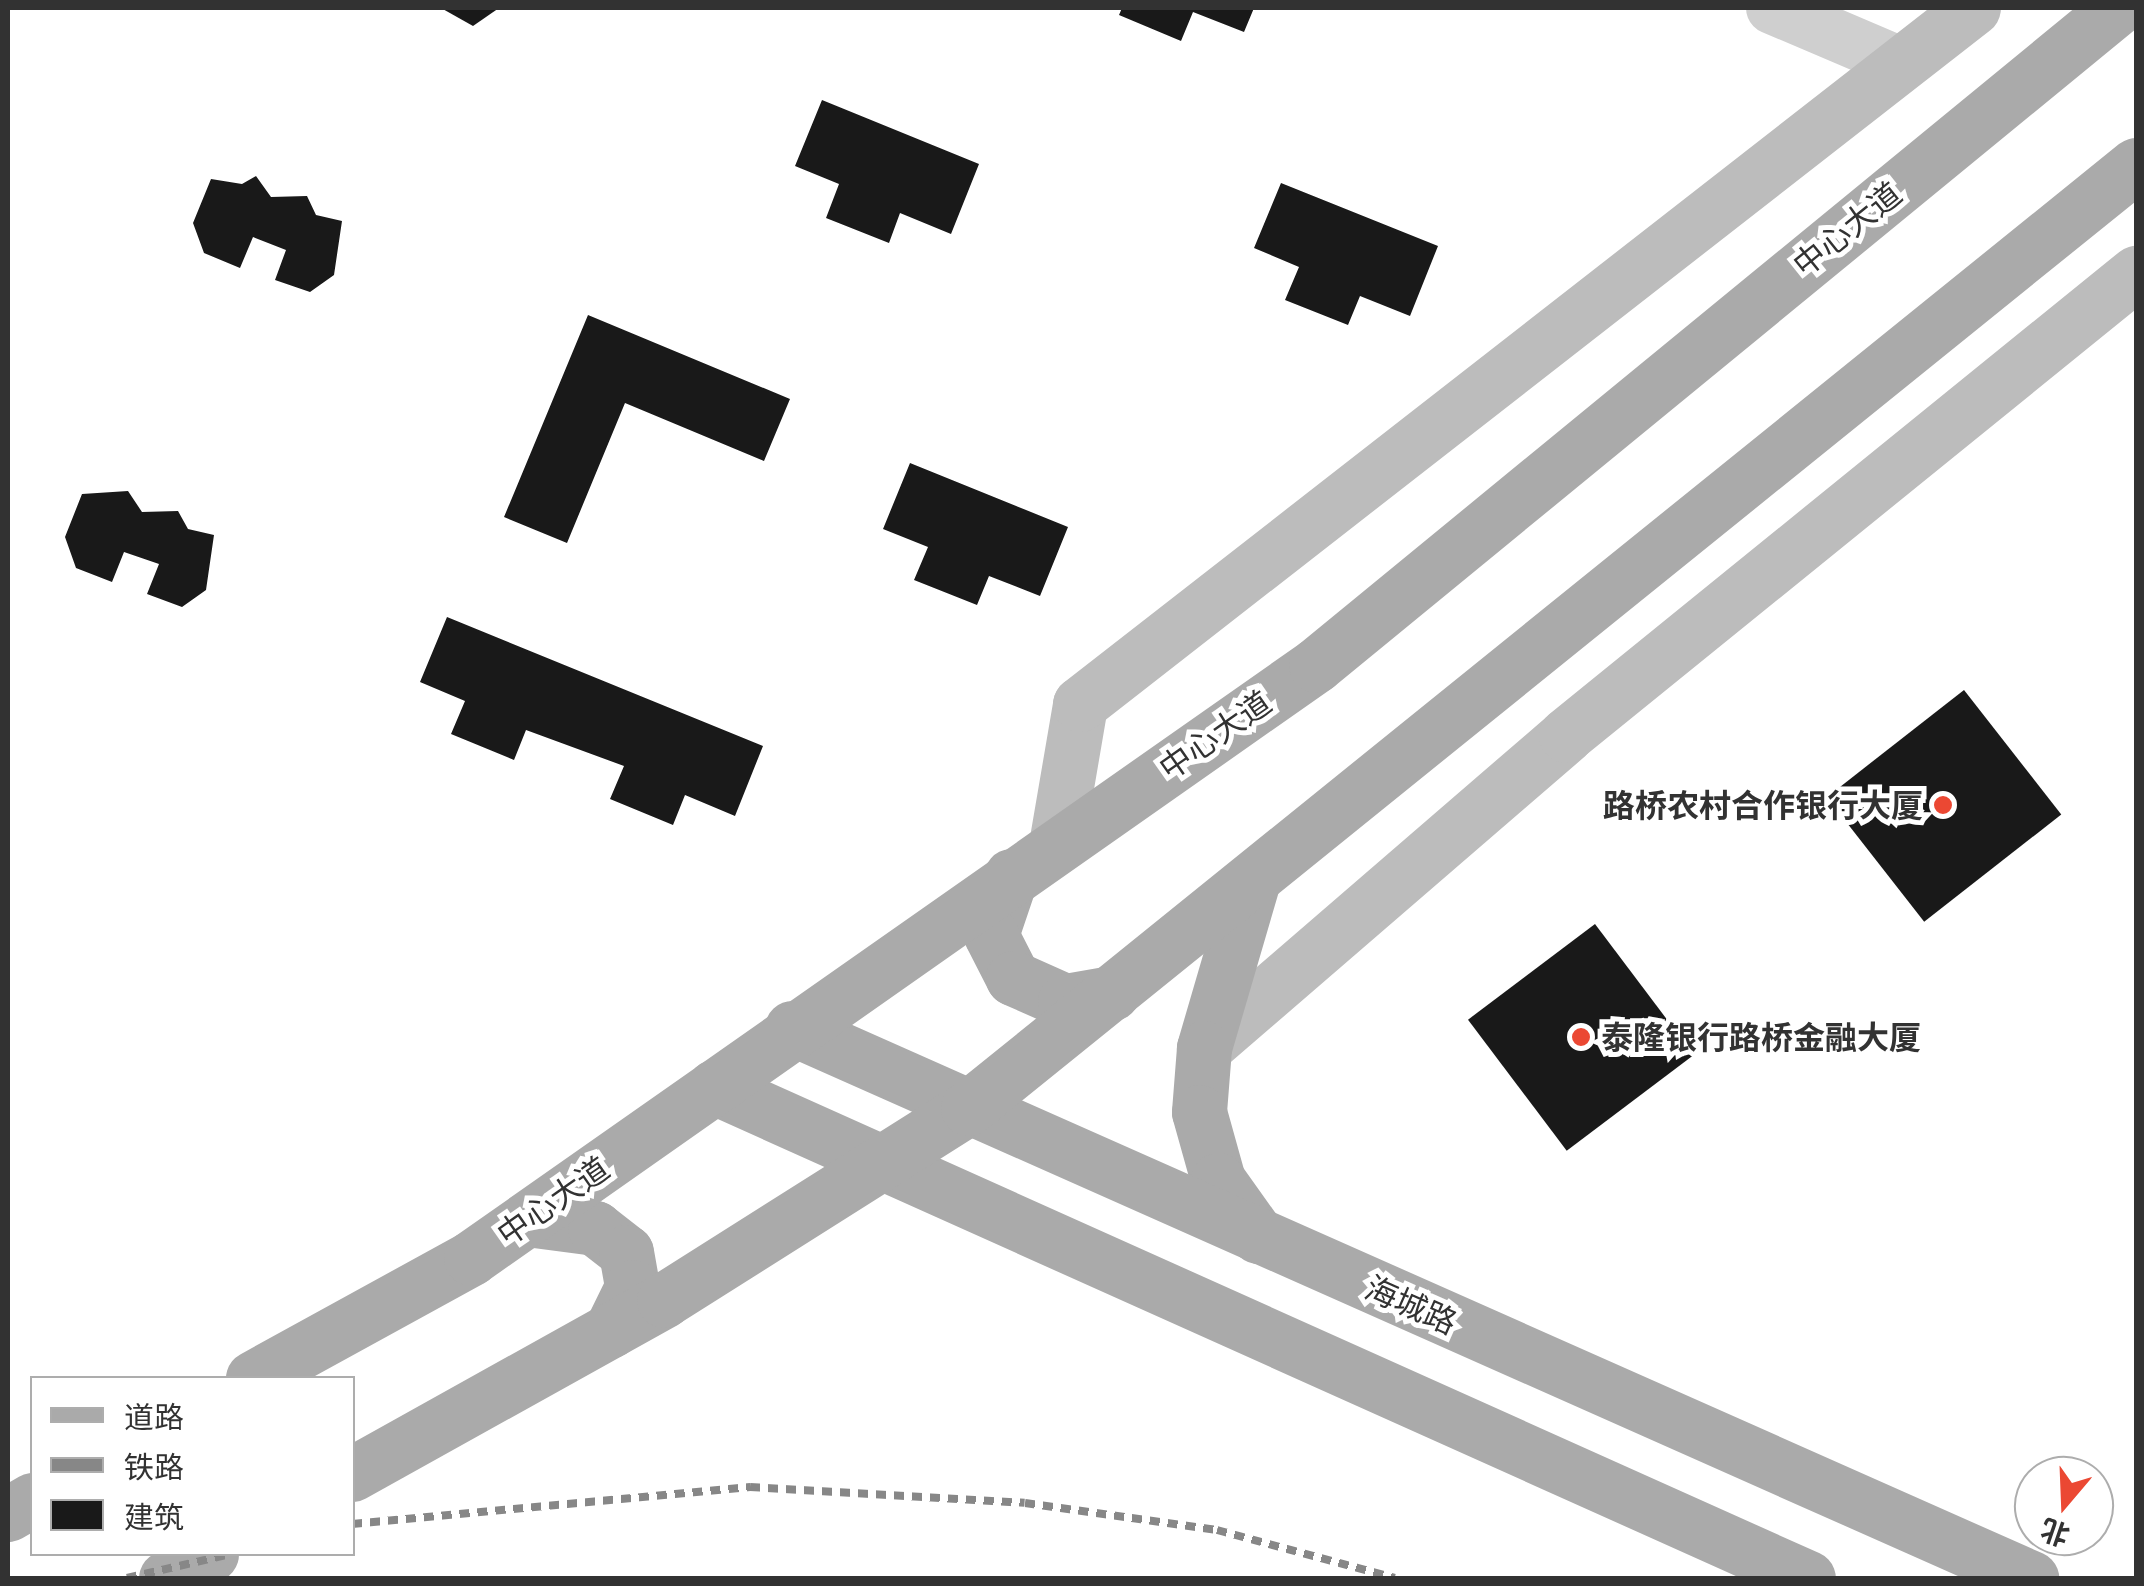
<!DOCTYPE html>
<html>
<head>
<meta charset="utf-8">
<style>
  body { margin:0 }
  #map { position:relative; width:2144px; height:1586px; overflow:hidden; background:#fff; font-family:"Golos Text","Noto Sans SC",sans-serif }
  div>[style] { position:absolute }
  .building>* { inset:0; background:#191919; transform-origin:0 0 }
  .tertiary>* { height:52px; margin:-26px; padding:0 26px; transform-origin:26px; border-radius:26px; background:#cfcfcf }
  .secondary>* { height:55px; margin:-27.5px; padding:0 27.5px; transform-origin:27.5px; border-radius:27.5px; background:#bcbcbc }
  .primary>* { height:55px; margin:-27.5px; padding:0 27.5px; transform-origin:27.5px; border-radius:27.5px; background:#aaa }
  .rail>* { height:8px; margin-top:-4px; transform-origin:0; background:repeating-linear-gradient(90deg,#878787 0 10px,transparent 0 18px) }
  .dots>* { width:28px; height:28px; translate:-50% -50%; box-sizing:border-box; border:5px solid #fff; border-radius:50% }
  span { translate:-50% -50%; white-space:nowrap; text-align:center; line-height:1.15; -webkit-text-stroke:10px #fff; paint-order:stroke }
  .street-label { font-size:32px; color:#323232 }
  .poi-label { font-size:32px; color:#323232; font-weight:700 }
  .right { translate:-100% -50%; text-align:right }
  .left { translate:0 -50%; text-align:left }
  .frame { position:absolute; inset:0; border:10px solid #323232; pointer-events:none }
  .legend { position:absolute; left:30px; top:1376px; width:325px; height:180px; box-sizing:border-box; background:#fff; border:2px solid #adadad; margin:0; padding:12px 18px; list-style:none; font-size:30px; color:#323232 }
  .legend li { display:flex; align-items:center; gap:20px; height:50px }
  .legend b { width:50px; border:2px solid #adadad }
  .north { position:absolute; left:2014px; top:1456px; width:100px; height:100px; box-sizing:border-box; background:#fff; border:2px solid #adadad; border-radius:50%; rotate:199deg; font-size:28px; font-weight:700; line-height:40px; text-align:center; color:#323232 }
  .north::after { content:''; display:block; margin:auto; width:35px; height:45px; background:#eb4833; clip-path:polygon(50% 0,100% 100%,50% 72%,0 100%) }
</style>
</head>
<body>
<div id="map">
  <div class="building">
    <div style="clip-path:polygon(441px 8px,499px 8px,473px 26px)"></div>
    <div style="clip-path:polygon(1122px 8px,1254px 8px,1244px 32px,1193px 12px,1181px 41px,1119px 15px)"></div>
    <div style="clip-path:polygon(822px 100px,979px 164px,951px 234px,900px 213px,889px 243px,826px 218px,839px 184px,795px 166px)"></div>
    <div style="clip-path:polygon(256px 176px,271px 197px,307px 196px,316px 215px,342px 221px,334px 275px,310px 292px,275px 280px,286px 250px,253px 237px,240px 268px,204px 253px,193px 223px,211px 179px,242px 184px)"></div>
    <div style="clip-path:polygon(1281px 183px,1438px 246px,1410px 316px,1360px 296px,1348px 325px,1285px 300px,1299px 267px,1254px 248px)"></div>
    <div style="clip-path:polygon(588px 315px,790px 399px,764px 461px,625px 403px,567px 543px,504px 517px)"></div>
    <div style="clip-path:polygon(910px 463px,1068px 527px,1040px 596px,989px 576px,977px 605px,914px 580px,928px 547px,883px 529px)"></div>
    <div style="clip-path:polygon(128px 491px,142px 512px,178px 511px,188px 529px,214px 535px,206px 590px,182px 607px,147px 594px,159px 564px,124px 552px,112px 582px,76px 568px,65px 537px,82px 494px)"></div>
    <div style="clip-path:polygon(447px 617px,763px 746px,735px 816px,685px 795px,673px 825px,610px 799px,624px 766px,526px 730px,514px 760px,451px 734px,465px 701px,420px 682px)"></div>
    <div style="left:1964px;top:690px;width:158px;height:174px;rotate:52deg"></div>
    <div style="left:1595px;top:924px;width:164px;height:159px;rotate:53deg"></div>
  </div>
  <div class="tertiary">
    <div style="left:1772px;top:8px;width:140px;rotate:23.1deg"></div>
  </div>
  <div class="secondary">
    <div style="left:1056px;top:845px;width:143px;rotate:-80.3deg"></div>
    <div style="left:1080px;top:704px;width:1132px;rotate:-37.93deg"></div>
    <div style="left:1204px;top:1048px;width:479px;rotate:-40.8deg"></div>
    <div style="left:1566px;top:735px;width:734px;rotate:-39.03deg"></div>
  </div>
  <div class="primary">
    <div style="left:1011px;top:876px;width:62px;rotate:108.7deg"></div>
    <div style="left:991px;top:935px;width:48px;rotate:62.9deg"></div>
    <div style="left:1013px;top:978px;width:57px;rotate:23.9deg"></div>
    <div style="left:1065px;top:1001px;width:48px;rotate:-9.7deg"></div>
    <div style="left:1253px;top:880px;width:175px;rotate:106.3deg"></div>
    <div style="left:1204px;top:1048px;width:64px;rotate:94.5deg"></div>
    <div style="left:1199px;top:1112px;width:71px;rotate:74.4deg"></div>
    <div style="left:1218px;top:1180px;width:69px;rotate:54.5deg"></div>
    <div style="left:792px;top:1028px;width:1356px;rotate:23.94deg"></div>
    <div style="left:714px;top:1087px;width:1199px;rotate:24.17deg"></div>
    <div style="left:527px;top:1219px;width:69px;rotate:7.5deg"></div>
    <div style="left:595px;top:1228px;width:39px;rotate:38deg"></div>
    <div style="left:626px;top:1252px;width:36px;rotate:80deg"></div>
    <div style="left:632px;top:1287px;width:48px;rotate:116deg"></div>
    <div style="left:253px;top:1378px;width:249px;rotate:-28.8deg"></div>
    <div style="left:471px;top:1258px;width:1032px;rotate:-35.06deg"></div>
    <div style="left:1316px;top:665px;width:1036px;rotate:-39.36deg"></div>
    <div style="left:352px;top:1474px;width:357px;rotate:-29.1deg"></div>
    <div style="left:664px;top:1300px;width:360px;rotate:-32.3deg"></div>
    <div style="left:968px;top:1108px;width:1501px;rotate:-38.92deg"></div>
    <div style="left:8px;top:1514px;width:28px;rotate:-30deg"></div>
    <div style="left:166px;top:1578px;width:51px;rotate:-28.1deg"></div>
  </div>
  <div class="rail">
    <div style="left:352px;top:1524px;width:400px;rotate:-5.3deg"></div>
    <div style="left:750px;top:1487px;width:275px;rotate:3.3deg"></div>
    <div style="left:1025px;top:1503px;width:194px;rotate:8deg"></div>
    <div style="left:1217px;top:1530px;width:184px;rotate:15.1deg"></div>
    <div style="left:127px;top:1578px;width:107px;rotate:-13deg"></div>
  </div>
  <div class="dots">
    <div style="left:1943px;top:805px;background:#eb4833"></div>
    <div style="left:1581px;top:1037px;background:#eb4833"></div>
  </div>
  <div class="street-label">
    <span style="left:1847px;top:229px;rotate:-39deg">中心大道</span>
    <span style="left:1215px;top:735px;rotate:-35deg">中心大道</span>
    <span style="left:553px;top:1201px;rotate:-35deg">中心大道</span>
    <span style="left:1411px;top:1305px;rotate:24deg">海城路</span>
  </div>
  <div class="poi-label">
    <span class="right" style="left:1923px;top:805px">路桥农村合作银行大厦</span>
    <span class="left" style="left:1601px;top:1037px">泰隆银行路桥金融大厦</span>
  </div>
  <div class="frame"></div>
  <ul class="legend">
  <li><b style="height:12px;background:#aaa"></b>道路</li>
  <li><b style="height:12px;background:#878787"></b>铁路</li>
  <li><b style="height:28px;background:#191919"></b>建筑</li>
  </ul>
  <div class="north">北</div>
</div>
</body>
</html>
